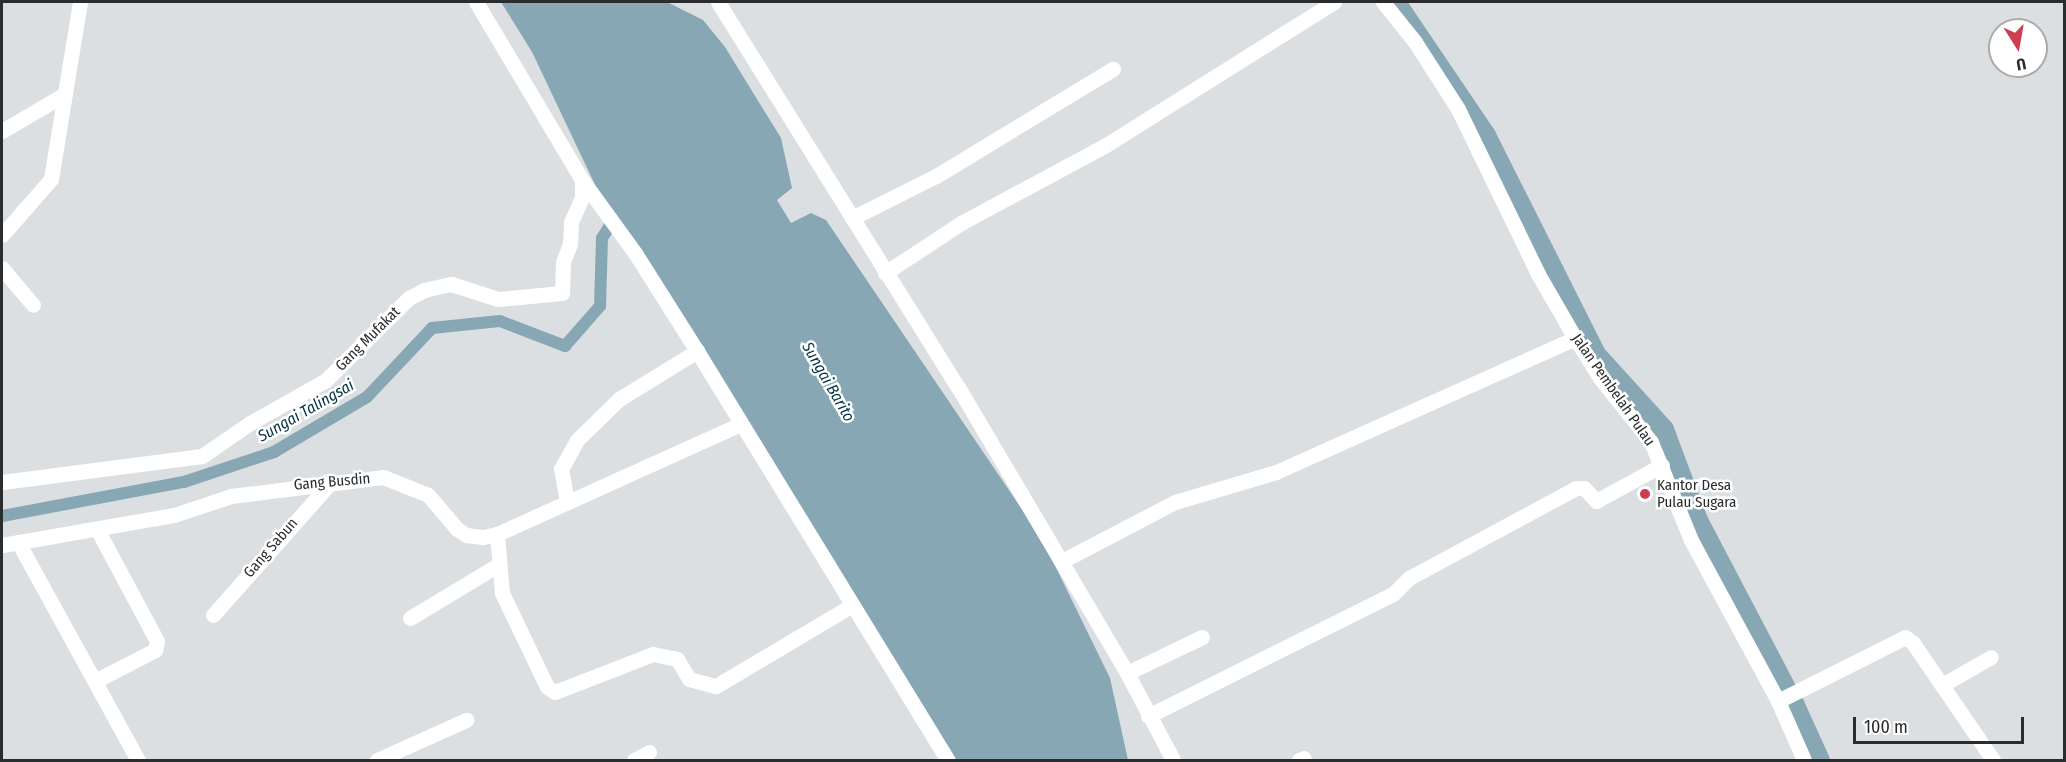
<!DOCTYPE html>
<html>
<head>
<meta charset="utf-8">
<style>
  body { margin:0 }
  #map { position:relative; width:2066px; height:762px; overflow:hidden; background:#dcdfe1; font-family:"Fira Sans Condensed",sans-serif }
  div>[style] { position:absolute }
  .water>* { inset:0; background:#88a7b5 }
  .canal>* { height:12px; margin:-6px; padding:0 6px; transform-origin:6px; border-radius:6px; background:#88a7b5 }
  .river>* { height:21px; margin:-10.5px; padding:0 10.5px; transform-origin:10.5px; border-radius:10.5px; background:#88a7b5 }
  .minor>* { height:15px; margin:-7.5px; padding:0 7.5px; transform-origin:7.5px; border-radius:7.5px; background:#fff }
  .dots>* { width:16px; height:16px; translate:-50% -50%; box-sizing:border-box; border:3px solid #fff; border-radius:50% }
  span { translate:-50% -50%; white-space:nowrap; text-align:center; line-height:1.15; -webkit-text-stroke:5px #fff; paint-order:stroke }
  .street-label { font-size:15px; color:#2b2c2d }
  .poi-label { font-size:15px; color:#2b2c2d }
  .left { translate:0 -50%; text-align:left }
  .water-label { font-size:16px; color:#033444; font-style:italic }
  .frame { position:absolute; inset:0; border:3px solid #2b2c2d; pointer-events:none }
  .north { position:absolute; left:1988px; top:18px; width:60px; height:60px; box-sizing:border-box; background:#fff; border:2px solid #aaabab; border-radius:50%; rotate:169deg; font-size:16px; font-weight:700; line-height:24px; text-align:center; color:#2b2c2d }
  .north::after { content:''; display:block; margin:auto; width:21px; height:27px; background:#ce3e4f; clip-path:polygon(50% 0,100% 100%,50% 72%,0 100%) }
  .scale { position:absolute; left:1853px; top:717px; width:171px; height:27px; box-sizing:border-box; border:3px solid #2b2c2d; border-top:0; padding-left:8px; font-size:18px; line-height:21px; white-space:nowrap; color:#2b2c2d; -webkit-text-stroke:4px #fff; paint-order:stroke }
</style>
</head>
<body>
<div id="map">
  <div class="water">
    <div style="clip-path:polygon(501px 2px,667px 2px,703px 20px,725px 47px,781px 138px,792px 188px,777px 200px,791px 223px,811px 213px,826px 220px,1042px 539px,1110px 678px,1128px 760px,954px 760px,843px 586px,836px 563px,598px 191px,532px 52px)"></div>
  </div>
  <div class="canal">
    <div style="left:2px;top:516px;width:185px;rotate:-10.6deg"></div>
    <div style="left:184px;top:482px;width:95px;rotate:-18.4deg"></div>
    <div style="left:274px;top:452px;width:108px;rotate:-30.6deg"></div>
    <div style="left:367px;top:397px;width:95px;rotate:-46.7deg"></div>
    <div style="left:432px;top:328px;width:68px;rotate:-5.9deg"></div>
    <div style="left:500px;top:321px;width:70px;rotate:21deg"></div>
    <div style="left:565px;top:346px;width:53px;rotate:-48.8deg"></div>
    <div style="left:600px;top:306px;width:68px;rotate:-88.3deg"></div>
    <div style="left:602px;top:238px;width:27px;rotate:-57deg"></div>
  </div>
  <div class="river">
    <div style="left:1395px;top:2px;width:161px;rotate:55.9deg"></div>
    <div style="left:1485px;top:135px;width:245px;rotate:63.3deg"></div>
    <div style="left:1595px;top:354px;width:101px;rotate:47.8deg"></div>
    <div style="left:1663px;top:429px;width:97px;rotate:69.5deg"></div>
    <div style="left:1697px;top:520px;width:209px;rotate:62.3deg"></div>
    <div style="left:1794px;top:705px;width:60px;rotate:65.6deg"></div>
  </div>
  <div class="minor">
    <div style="left:476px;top:2px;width:207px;rotate:59.2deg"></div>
    <div style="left:582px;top:180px;width:90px;rotate:54deg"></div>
    <div style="left:635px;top:253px;width:116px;rotate:57.7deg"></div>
    <div style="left:697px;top:351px;width:480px;rotate:58.5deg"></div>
    <div style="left:718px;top:2px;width:454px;rotate:58.1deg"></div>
    <div style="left:958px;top:387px;width:332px;rotate:59.4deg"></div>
    <div style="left:1127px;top:673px;width:98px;rotate:62.1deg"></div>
    <div style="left:1383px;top:2px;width:51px;rotate:51.3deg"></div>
    <div style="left:1415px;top:42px;width:80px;rotate:57.3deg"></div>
    <div style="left:1458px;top:109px;width:183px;rotate:64.1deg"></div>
    <div style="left:1538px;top:274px;width:74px;rotate:60deg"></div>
    <div style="left:1575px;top:338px;width:47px;rotate:58deg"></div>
    <div style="left:1600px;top:378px;width:82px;rotate:51.4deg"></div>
    <div style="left:1651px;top:442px;width:106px;rotate:67.8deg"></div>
    <div style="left:1691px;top:540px;width:183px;rotate:61.6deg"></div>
    <div style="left:1778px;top:701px;width:64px;rotate:66.2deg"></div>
    <div style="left:2px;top:131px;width:73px;rotate:-30.4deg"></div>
    <div style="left:852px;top:218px;width:94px;rotate:-26.6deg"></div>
    <div style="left:936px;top:176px;width:207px;rotate:-31.2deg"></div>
    <div style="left:2px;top:235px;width:74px;rotate:-48.8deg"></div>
    <div style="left:51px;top:179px;width:179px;rotate:-80.7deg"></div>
    <div style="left:2px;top:268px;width:48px;rotate:50deg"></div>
    <div style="left:885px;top:273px;width:91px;rotate:-33.3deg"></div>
    <div style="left:961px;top:223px;width:165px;rotate:-28.3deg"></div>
    <div style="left:1106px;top:145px;width:269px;rotate:-32.1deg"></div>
    <div style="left:2px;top:482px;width:202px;rotate:-7.4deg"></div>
    <div style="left:202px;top:456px;width:58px;rotate:-34.5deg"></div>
    <div style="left:250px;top:423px;width:87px;rotate:-29.5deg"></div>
    <div style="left:326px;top:380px;width:117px;rotate:-44.7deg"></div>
    <div style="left:409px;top:298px;width:17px;rotate:-28deg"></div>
    <div style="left:424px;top:290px;width:28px;rotate:-13deg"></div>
    <div style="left:451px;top:284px;width:49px;rotate:17.7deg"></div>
    <div style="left:498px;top:299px;width:64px;rotate:-5.4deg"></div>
    <div style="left:562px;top:293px;width:31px;rotate:-88deg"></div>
    <div style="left:563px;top:262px;width:19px;rotate:-69deg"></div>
    <div style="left:570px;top:244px;width:22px;rotate:-87deg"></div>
    <div style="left:571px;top:222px;width:27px;rotate:-66deg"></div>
    <div style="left:582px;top:197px;width:17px;rotate:-90deg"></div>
    <div style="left:567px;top:502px;width:34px;rotate:-100deg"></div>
    <div style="left:561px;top:469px;width:33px;rotate:-61deg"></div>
    <div style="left:577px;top:440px;width:59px;rotate:-44.3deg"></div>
    <div style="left:619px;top:399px;width:92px;rotate:-31.6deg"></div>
    <div style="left:497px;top:534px;width:59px;rotate:85.2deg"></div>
    <div style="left:502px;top:593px;width:104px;rotate:64.4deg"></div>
    <div style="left:547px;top:687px;width:9px;rotate:32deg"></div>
    <div style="left:555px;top:692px;width:105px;rotate:-21.2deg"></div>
    <div style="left:653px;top:654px;width:25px;rotate:12deg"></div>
    <div style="left:677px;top:659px;width:23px;rotate:59deg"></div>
    <div style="left:689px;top:679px;width:28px;rotate:15deg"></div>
    <div style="left:716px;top:686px;width:157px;rotate:-30.7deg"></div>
    <div style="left:18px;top:542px;width:249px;rotate:61.2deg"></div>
    <div style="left:2px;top:545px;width:175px;rotate:-9.9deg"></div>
    <div style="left:174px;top:515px;width:60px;rotate:-18.4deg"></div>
    <div style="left:231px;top:496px;width:153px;rotate:-7.1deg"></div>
    <div style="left:383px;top:477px;width:48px;rotate:21.8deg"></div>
    <div style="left:428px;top:495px;width:45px;rotate:49.5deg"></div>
    <div style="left:457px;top:529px;width:11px;rotate:34deg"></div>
    <div style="left:466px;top:535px;width:17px;rotate:7deg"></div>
    <div style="left:483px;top:537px;width:14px;rotate:-12deg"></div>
    <div style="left:497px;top:534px;width:268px;rotate:-24.3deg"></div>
    <div style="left:1062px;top:561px;width:127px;rotate:-27.6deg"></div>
    <div style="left:1175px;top:502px;width:105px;rotate:-16.5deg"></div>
    <div style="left:1276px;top:472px;width:328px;rotate:-24.1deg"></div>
    <div style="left:213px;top:615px;width:178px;rotate:-48.4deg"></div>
    <div style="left:410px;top:618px;width:103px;rotate:-31.1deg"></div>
    <div style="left:1127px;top:673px;width:83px;rotate:-25.6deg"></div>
    <div style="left:95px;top:681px;width:68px;rotate:-27.3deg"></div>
    <div style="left:155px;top:650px;width:9px;rotate:-77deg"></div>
    <div style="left:157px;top:641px;width:127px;rotate:-118.2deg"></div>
    <div style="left:1942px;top:685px;width:56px;rotate:-29.7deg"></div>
    <div style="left:1778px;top:701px;width:142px;rotate:-26.7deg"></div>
    <div style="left:1905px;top:637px;width:10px;rotate:37deg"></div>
    <div style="left:1913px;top:643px;width:142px;rotate:55.6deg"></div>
    <div style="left:1148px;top:716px;width:274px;rotate:-26.5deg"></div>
    <div style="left:1393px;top:594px;width:23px;rotate:-45deg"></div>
    <div style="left:1409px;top:578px;width:190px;rotate:-28.3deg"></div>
    <div style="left:1576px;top:488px;width:8px"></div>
    <div style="left:1584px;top:488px;width:18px;rotate:47deg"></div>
    <div style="left:1596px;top:501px;width:75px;rotate:-28.6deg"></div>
    <div style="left:377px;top:760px;width:98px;rotate:-24.2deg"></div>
    <div style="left:634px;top:760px;width:17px;rotate:-28deg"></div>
    <div style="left:1299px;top:760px;width:5px;rotate:-22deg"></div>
  </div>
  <div class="dots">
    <div style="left:1645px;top:494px;background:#ce3e4f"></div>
  </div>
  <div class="street-label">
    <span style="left:368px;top:339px;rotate:-45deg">Gang Mufakat</span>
    <span style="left:1613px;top:390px;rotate:55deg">Jalan Pembelah Pulau</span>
    <span style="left:332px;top:482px;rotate:-5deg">Gang Busdin</span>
    <span style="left:271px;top:548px;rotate:-49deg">Gang Sabun</span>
  </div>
  <div class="poi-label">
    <span class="left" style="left:1657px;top:494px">Kantor Desa<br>Pulau Sugara</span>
  </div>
  <div class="water-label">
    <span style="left:828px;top:382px;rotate:60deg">Sungai Barito</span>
    <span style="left:306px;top:411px;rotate:-30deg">Sungai Talingsai</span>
  </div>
  <div class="frame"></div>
  <div class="north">U</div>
  <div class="scale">100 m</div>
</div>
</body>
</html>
